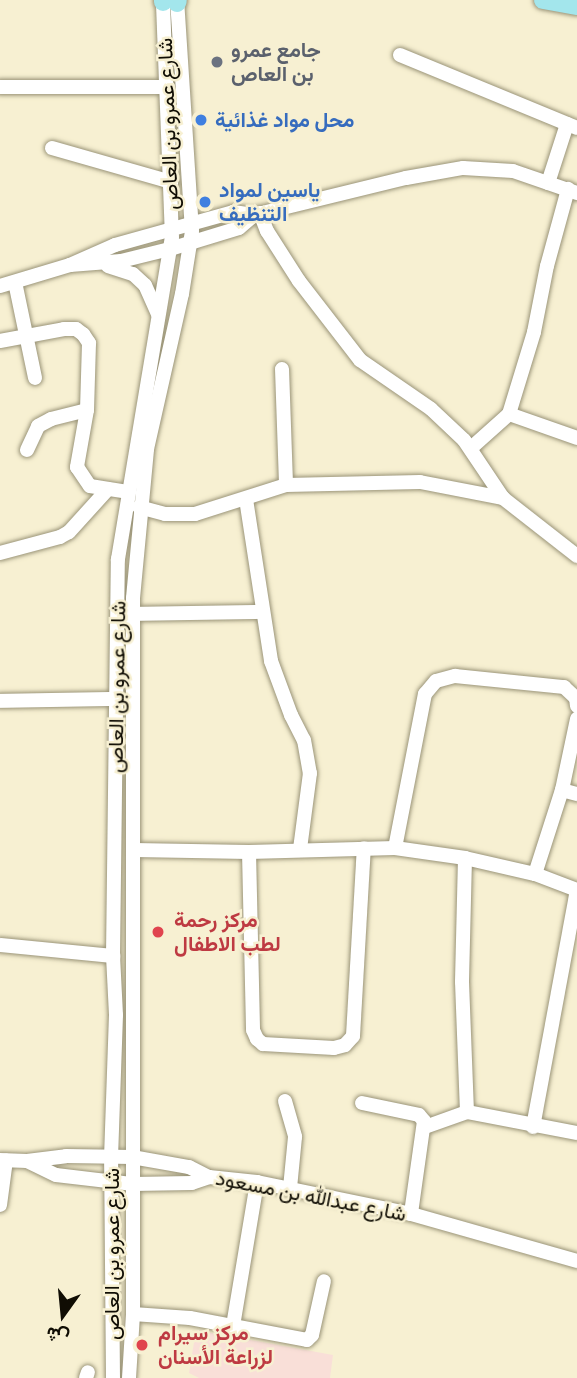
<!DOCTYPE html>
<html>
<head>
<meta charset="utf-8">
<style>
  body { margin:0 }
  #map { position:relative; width:577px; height:1378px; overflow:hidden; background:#f7f0d2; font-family:Signika,Vazirmatn,sans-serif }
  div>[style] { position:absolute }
  .industrial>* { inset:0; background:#f9dfd8 }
  .roads { filter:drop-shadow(0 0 2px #9a9478) drop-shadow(0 0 2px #9a9478) }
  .minor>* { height:14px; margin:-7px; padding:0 7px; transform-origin:7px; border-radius:7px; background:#fff }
  .major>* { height:18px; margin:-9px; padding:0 9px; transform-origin:9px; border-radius:9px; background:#a3e6ec }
  .dots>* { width:19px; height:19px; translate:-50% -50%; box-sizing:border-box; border:4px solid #f7f0d2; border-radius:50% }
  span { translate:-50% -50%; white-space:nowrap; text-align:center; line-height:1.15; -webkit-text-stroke:5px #f7f0d2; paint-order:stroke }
  .worship-label { font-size:21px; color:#5b616d; font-weight:700 }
  .left { translate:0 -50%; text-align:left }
  .shop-label { font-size:21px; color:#366cbe; font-weight:700 }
  .street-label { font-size:21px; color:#100d04 }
  .health-label { font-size:21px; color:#be3a42; font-weight:700 }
  .north { position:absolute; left:28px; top:1280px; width:70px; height:70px; -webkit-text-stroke:5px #f7f0d2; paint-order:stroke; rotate:195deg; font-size:19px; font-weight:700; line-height:28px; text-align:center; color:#100d04 }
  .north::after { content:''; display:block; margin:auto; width:24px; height:32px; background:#100d04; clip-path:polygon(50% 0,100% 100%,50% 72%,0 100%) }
</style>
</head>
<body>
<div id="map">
  <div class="industrial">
    <div style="clip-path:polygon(196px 1330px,333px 1355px,330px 1378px,199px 1378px,189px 1373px)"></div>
  </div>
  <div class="roads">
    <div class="minor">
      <div style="left:400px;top:55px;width:191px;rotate:22.4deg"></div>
      <div style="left:0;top:87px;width:168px"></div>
      <div style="left:52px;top:148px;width:124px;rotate:15.9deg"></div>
      <div style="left:548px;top:183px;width:62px;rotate:-72.1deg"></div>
      <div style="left:260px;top:213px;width:19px;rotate:69deg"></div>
      <div style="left:267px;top:231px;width:59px;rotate:57.4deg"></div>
      <div style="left:299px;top:281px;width:100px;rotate:52.3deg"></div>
      <div style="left:360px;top:360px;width:86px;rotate:34.6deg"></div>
      <div style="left:431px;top:409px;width:45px;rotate:43.2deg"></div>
      <div style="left:464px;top:440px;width:70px;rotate:56.1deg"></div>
      <div style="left:70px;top:265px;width:49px;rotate:-24deg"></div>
      <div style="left:115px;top:245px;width:123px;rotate:-15.6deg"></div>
      <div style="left:233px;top:212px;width:21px;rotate:8deg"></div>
      <div style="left:254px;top:215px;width:156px;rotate:-13.7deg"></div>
      <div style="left:406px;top:178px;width:58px;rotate:-10deg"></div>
      <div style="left:463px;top:168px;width:50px;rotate:3.4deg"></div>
      <div style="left:513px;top:171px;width:68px;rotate:19deg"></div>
      <div style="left:108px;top:266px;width:26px;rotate:18deg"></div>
      <div style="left:133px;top:274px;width:16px;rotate:43deg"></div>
      <div style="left:145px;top:285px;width:32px;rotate:66deg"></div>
      <div style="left:15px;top:282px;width:98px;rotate:78.2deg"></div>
      <div style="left:0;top:286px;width:73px;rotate:-16.7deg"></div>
      <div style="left:70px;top:265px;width:51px;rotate:-4.5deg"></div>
      <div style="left:121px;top:261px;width:50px;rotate:-13.8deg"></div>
      <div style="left:170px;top:249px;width:72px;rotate:-16.9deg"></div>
      <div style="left:239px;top:228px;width:20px;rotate:-41deg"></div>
      <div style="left:0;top:341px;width:65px;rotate:-10.6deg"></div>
      <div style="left:64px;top:329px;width:12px"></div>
      <div style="left:76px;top:329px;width:9px;rotate:36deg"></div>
      <div style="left:83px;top:334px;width:11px;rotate:56deg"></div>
      <div style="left:89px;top:343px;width:67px;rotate:91.7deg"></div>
      <div style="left:87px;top:410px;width:58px;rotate:100deg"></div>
      <div style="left:77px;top:467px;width:23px;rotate:56deg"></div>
      <div style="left:90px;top:486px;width:38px;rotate:9deg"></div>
      <div style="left:282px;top:369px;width:116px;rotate:88deg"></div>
      <div style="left:509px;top:414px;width:72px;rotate:19.4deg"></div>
      <div style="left:471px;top:448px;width:51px;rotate:-41.8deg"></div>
      <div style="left:509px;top:414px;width:86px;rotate:-73deg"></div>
      <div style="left:534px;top:332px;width:67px;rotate:-78.9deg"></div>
      <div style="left:547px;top:266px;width:80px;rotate:-74.7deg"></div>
      <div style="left:27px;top:450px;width:26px;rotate:-65deg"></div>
      <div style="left:38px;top:426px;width:15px;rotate:-28deg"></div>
      <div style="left:51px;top:419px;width:37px;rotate:-14deg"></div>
      <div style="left:246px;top:499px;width:164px;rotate:81.2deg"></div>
      <div style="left:271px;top:661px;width:58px;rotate:69.7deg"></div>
      <div style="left:291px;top:715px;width:28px;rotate:63deg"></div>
      <div style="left:304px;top:740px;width:34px;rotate:80deg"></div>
      <div style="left:310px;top:773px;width:77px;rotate:97.5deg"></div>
      <div style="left:139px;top:507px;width:27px;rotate:15deg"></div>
      <div style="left:165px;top:514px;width:30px"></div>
      <div style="left:195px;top:514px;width:96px;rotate:-17.7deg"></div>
      <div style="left:286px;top:485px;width:134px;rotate:-1.3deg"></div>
      <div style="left:420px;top:482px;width:85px;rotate:10.9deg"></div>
      <div style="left:503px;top:498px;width:94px;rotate:38.1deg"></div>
      <div style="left:0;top:553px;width:62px;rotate:-14.9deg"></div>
      <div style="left:60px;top:537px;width:10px;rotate:-29deg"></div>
      <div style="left:69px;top:532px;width:58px;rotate:-47.8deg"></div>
      <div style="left:134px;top:614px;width:129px;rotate:-0.9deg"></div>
      <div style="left:0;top:701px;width:117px;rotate:-1deg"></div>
      <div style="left:562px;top:790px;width:16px;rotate:15deg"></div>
      <div style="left:395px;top:848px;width:157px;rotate:-79deg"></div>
      <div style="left:425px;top:694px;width:17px;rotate:-50deg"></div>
      <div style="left:436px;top:681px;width:20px;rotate:-15deg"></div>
      <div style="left:455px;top:676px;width:110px;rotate:5.8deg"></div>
      <div style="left:564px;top:687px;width:16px;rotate:43deg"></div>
      <div style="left:576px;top:698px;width:8px;rotate:83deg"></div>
      <div style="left:134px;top:850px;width:115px;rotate:1deg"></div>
      <div style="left:249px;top:852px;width:146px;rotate:-1.6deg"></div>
      <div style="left:395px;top:848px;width:71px;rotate:8.1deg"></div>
      <div style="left:465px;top:858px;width:72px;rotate:12.9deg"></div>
      <div style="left:535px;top:874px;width:45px;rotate:20.9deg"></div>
      <div style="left:249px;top:852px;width:178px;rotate:88.7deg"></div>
      <div style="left:253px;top:1030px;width:10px;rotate:66deg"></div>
      <div style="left:257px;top:1039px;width:8px;rotate:40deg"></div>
      <div style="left:263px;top:1044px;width:71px;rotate:3.2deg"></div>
      <div style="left:334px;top:1048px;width:11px;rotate:-15deg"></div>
      <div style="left:345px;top:1045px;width:12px;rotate:-48deg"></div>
      <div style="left:353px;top:1036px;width:188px;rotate:-86.7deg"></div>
      <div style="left:465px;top:858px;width:124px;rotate:91.4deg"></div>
      <div style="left:462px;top:982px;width:130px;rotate:87.8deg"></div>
      <div style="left:535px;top:874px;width:88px;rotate:-72.2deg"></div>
      <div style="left:562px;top:790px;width:73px;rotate:-78.1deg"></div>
      <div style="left:0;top:945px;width:114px;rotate:5.6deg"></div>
      <div style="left:285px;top:1101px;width:37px;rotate:74deg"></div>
      <div style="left:295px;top:1137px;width:51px;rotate:95.6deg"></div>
      <div style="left:362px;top:1103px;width:58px;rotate:11.9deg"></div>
      <div style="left:419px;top:1115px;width:8px;rotate:50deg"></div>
      <div style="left:424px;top:1121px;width:94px;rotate:98deg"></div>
      <div style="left:425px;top:1127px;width:45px;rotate:-19.7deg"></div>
      <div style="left:467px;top:1112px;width:112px;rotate:10.8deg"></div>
      <div style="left:533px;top:1127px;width:241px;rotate:-79.5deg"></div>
      <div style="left:0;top:1160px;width:27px;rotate:2deg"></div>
      <div style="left:27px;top:1161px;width:39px;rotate:-7deg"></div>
      <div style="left:66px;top:1156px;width:66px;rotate:0.9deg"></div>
      <div style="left:132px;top:1157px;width:58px;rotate:10deg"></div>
      <div style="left:189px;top:1167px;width:22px;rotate:27deg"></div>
      <div style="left:209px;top:1177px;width:48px;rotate:5.9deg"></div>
      <div style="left:257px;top:1182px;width:157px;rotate:11.7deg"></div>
      <div style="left:411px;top:1214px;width:173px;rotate:15.8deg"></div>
      <div style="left:27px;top:1161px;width:32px;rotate:26deg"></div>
      <div style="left:56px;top:1175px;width:78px;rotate:6.7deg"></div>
      <div style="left:133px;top:1184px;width:59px;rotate:-1deg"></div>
      <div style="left:192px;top:1183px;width:18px;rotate:-19deg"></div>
      <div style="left:0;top:1205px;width:45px;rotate:-82.4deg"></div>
      <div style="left:133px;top:1314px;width:57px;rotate:4deg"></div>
      <div style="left:190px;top:1318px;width:44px;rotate:10.5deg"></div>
      <div style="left:233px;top:1326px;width:146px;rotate:-80.5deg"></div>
      <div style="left:233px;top:1326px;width:75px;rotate:10.7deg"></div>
      <div style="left:307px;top:1340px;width:7px;rotate:-45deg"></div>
      <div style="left:312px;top:1335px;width:55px;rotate:-77.5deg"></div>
      <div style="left:86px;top:1378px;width:6px;rotate:-72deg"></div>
      <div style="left:113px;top:1378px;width:220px;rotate:-90.5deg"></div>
      <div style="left:111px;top:1158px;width:143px;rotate:-88deg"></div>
      <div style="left:116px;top:1015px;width:59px;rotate:-92.9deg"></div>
      <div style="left:113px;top:956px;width:397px;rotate:-89.3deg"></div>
      <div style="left:118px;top:559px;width:326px;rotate:-80.5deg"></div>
      <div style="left:172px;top:238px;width:238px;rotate:-92.2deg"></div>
      <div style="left:129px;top:1378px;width:64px;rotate:-86.4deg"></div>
      <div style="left:133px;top:1314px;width:716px;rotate:-90deg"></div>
      <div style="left:133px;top:598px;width:150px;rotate:-84.6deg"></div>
      <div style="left:147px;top:449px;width:159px;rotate:-77.3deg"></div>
      <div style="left:182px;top:294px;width:64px;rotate:-81deg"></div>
      <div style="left:192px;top:231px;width:231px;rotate:-93.7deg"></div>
    </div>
    <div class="major">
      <div style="left:163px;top:0;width:2px;rotate:90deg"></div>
      <div style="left:543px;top:0;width:35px;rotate:10deg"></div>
      <div style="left:177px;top:3px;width:3px;rotate:-72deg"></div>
    </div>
  </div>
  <div class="dots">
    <div style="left:217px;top:62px;background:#6b7280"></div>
    <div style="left:201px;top:120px;background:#3f7fe0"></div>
    <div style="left:205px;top:202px;background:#3f7fe0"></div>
    <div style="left:158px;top:932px;background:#e0444e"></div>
    <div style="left:142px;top:1345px;background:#e0444e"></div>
  </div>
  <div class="worship-label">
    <span class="left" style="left:231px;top:62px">جامع عمرو<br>بن العاص</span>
  </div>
  <div class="shop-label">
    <span class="left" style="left:215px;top:120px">محل مواد غذائية</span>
    <span class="left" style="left:219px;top:202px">ياسين لمواد<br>التنظيف</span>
  </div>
  <div class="street-label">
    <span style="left:168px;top:124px;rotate:-92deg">شارع عمرو بن العاص</span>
    <span style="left:117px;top:687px;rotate:-89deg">شارع عمرو بن العاص</span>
    <span style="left:311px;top:1196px;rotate:11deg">شارع عبدالله بن مسعود</span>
    <span style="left:112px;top:1254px;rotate:-90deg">شارع عمرو بن العاص</span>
  </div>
  <div class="health-label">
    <span class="left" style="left:174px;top:932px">مركز رحمة<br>لطب الاطفال</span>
    <span class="left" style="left:158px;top:1345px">مركز سيرام<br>لزراعة الأسنان</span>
  </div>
  <div class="north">ش</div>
</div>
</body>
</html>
